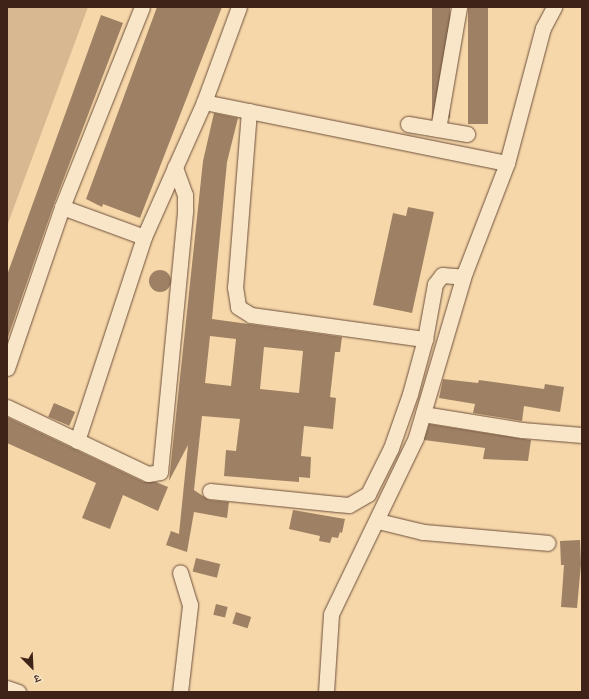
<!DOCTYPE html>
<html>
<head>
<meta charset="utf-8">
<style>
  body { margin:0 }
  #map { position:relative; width:589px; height:699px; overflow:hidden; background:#f6d7a9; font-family:"IM FELL English","Noto Serif Devanagari",serif }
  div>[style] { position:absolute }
  .green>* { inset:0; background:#d7b891 }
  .building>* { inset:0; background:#9e8164; transform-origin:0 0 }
  .round { border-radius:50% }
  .roads { filter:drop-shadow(0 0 1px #6d503d) drop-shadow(0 0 1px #6d503d) }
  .minor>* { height:15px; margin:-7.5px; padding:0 7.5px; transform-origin:7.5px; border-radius:7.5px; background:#f9e5c7 }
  span { translate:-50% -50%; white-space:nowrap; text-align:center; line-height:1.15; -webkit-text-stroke:4px #f9e5c7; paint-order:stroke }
  .frame { position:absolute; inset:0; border:8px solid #3f2319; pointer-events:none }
  .north { position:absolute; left:12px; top:647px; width:40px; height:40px; -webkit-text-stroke:3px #f9e5c7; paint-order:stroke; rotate:156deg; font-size:11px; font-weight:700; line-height:16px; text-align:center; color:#3f2319 }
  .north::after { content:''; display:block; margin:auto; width:14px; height:18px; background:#3f2319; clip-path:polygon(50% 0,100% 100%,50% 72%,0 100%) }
</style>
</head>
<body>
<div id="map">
  <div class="green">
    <div style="clip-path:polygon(7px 7px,88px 7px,7px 226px)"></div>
  </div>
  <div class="building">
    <div style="clip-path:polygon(157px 7px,222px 7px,140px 218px,103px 204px,102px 207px,86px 199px)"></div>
    <div style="left:432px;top:7px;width:18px;height:111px"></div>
    <div style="left:468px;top:7px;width:20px;height:117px"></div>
    <div style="clip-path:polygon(101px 15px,123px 23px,54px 204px,7px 340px,7px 275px)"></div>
    <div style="clip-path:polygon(evenodd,214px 113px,238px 118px,227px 162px,212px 319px,342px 337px,340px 352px,335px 352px,330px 397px,336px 398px,333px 429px,304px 426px,301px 456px,311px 457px,310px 478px,299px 477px,299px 482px,224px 476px,226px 450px,236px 451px,240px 419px,202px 416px,194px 490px,209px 500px,229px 502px,227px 518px,194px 512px,187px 552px,166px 545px,171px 531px,179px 534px,188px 445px,169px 481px,203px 161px,214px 113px,210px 336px,236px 339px,231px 386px,205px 383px,210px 336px,214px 113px,264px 347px,303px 351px,299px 393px,260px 389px,264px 347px)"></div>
    <div style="clip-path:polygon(408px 207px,434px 212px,412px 313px,373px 305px,393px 213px,406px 216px)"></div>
    <div class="round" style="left:149px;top:270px;width:22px;height:22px"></div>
    <div style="clip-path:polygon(443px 379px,478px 383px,479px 380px,544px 389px,545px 384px,564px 387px,560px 412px,524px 406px,522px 421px,473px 413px,475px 404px,439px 398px)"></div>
    <div style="left:54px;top:403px;width:23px;height:15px;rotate:23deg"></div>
    <div style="clip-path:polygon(7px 417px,144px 482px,156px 482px,168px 487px,158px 511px,123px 495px,110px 529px,82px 518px,96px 483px,7px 443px)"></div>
    <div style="clip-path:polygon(429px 424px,531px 440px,528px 461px,483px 459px,485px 448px,424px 440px)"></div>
    <div style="clip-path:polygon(293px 510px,345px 519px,342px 533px,340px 532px,338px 538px,332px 537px,330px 543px,319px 541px,320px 536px,289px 529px)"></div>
    <div style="clip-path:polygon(580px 540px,581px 564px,577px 608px,561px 607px,564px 565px,561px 565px,560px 541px)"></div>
    <div style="left:196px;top:558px;width:25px;height:14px;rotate:14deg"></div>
    <div style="left:216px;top:604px;width:12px;height:11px;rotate:14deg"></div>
    <div style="left:236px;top:612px;width:16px;height:12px;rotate:18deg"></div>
  </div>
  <div class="roads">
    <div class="minor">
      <div style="left:204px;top:102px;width:309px;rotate:11.4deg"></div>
      <div style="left:249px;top:111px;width:177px;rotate:94.5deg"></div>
      <div style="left:235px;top:287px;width:20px;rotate:81deg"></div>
      <div style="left:238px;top:307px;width:15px;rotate:32deg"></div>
      <div style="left:251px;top:315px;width:176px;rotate:7.9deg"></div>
      <div style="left:408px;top:124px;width:60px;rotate:9.6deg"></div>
      <div style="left:438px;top:129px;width:124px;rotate:-80.2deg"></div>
      <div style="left:62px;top:207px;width:87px;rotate:20.1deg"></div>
      <div style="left:7px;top:368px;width:170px;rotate:-71.1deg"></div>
      <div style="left:62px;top:207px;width:215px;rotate:-68.2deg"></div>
      <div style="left:7px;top:407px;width:156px;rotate:25.4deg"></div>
      <div style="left:148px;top:474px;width:12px;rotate:-9deg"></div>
      <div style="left:160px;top:472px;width:263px;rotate:-84.5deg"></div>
      <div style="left:185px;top:210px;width:15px;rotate:-90deg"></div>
      <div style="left:185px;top:195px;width:30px;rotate:-110deg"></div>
      <div style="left:423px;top:414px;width:100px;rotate:9.2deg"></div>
      <div style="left:522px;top:430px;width:60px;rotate:4.8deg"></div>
      <div style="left:77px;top:441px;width:215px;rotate:-71.8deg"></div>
      <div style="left:144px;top:237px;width:148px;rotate:-66deg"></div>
      <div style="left:204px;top:102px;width:101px;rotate:-69.8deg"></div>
      <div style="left:210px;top:491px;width:128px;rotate:5.8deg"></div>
      <div style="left:337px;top:504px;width:12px;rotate:5deg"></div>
      <div style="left:349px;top:505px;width:22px;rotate:-30deg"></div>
      <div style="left:368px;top:494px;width:51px;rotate:-63.4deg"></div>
      <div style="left:391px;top:448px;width:57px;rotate:-70.6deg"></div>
      <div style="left:410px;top:394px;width:57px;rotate:-74.7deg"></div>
      <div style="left:425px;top:339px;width:56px;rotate:-79.7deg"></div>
      <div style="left:435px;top:284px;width:11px;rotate:-52deg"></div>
      <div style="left:442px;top:275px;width:21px;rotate:5deg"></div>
      <div style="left:378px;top:521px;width:46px;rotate:13.7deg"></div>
      <div style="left:423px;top:532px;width:125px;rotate:5deg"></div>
      <div style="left:7px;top:688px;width:12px;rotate:20deg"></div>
      <div style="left:180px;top:692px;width:88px;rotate:-83.4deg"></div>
      <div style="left:190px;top:605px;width:34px;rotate:-107deg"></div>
      <div style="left:326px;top:692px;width:78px;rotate:-86.3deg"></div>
      <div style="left:331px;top:614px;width:196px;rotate:-64.3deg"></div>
      <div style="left:416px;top:437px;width:172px;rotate:-73.5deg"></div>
      <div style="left:465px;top:272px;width:117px;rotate:-68.9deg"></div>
      <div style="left:507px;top:163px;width:140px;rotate:-75.1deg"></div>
      <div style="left:543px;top:28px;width:24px;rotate:-62deg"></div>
    </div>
  </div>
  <div class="frame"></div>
  <div class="north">उ</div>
</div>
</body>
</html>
